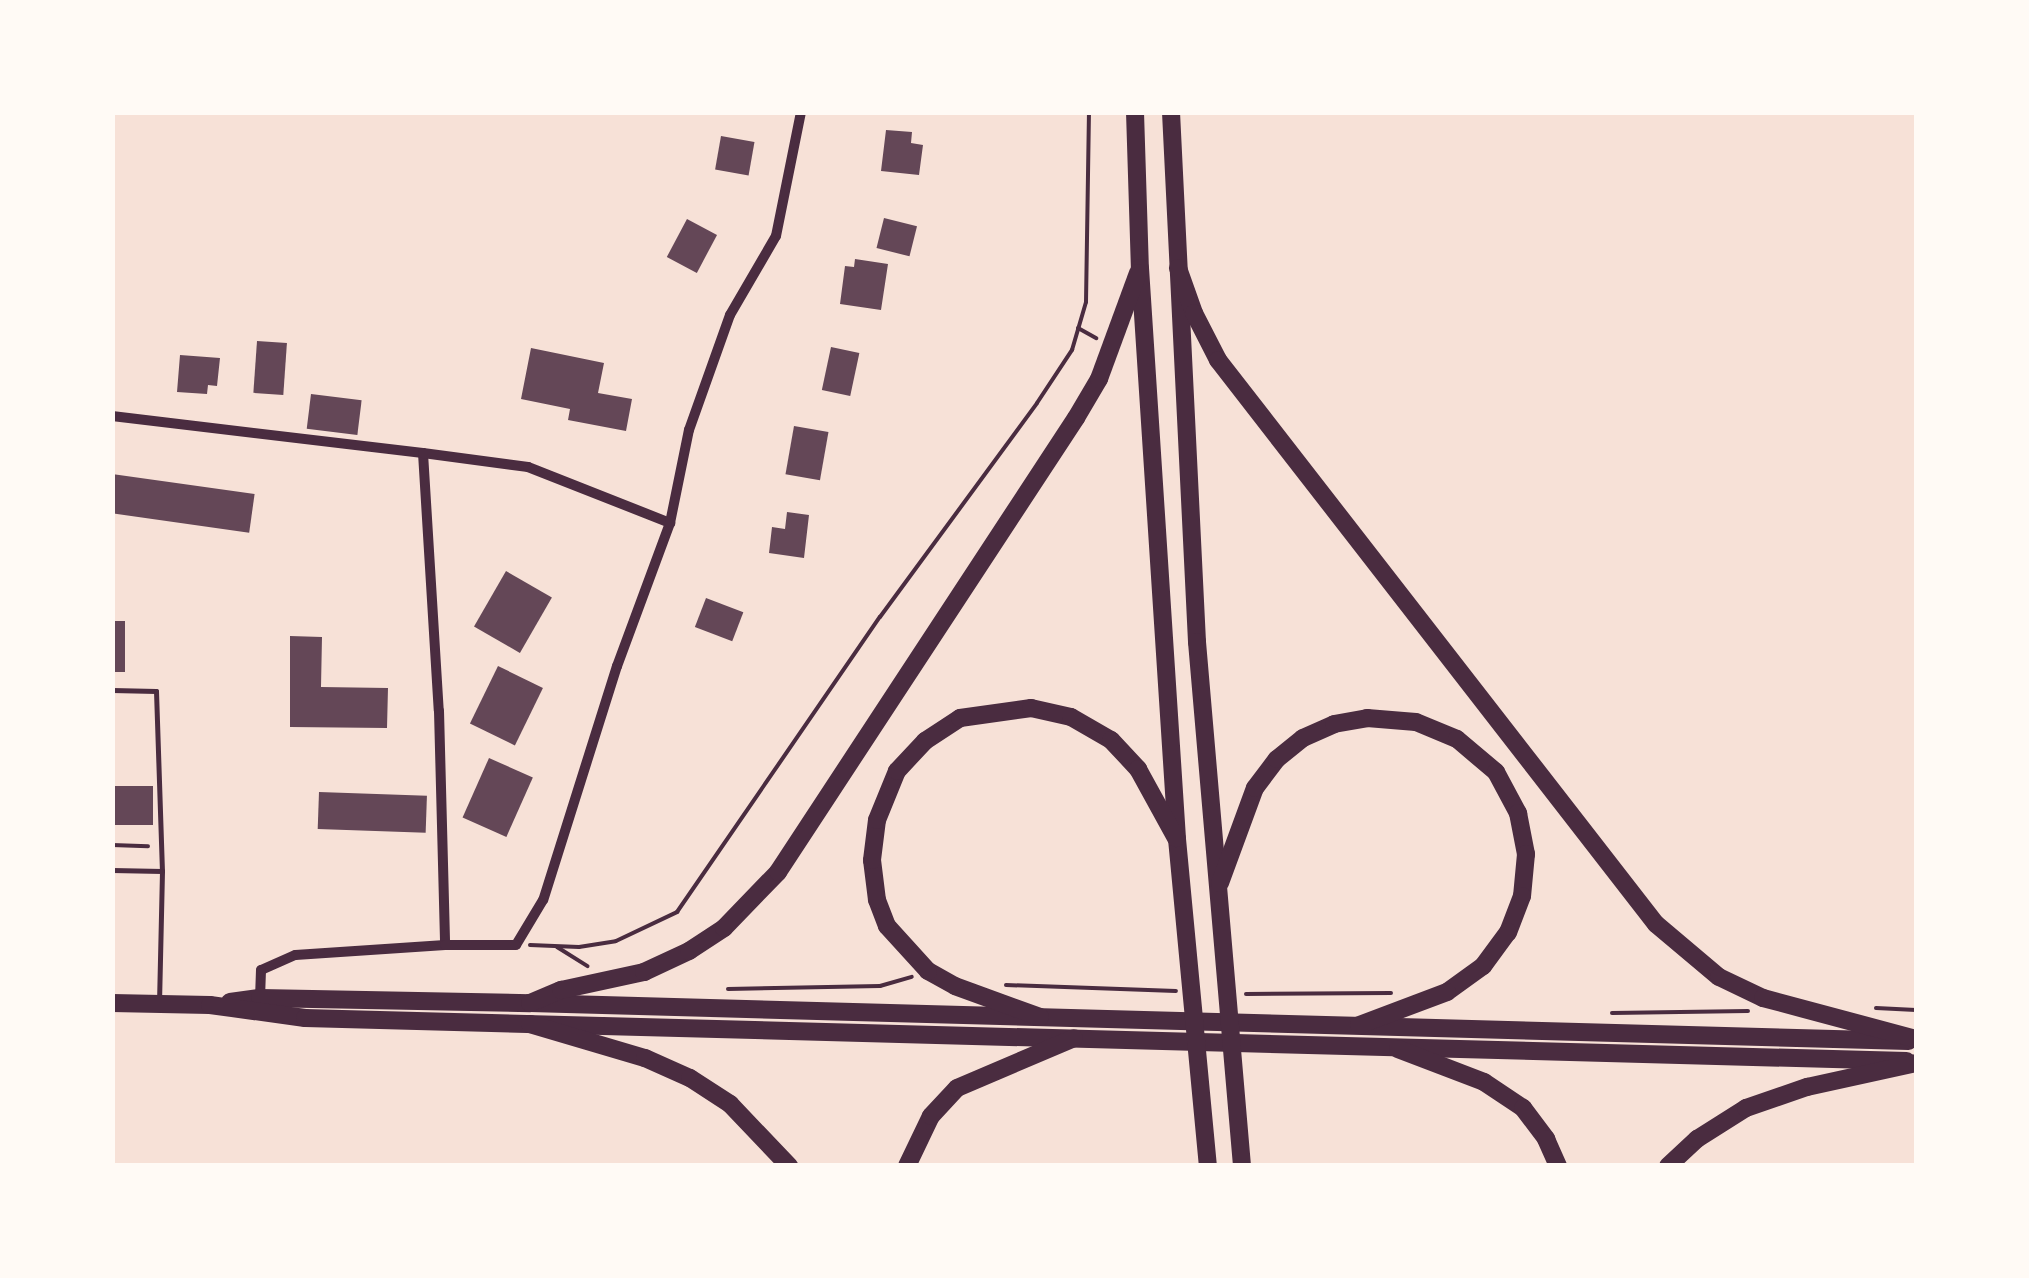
<!DOCTYPE html>
<html>
<head>
<meta charset="utf-8">
<style>
  body { margin:0 }
  #map { position:relative; width:2029px; height:1278px; overflow:hidden; background:#f7e1d7; font-family:"Work Sans",sans-serif }
  div>[style] { position:absolute }
  .building>* { inset:0; background:#644757; transform-origin:0 0 }
  .path>* { height:4px; margin:-2px; padding:0 2px; transform-origin:2px; border-radius:2px; background:#4a2c40 }
  .service>* { height:5px; margin:-2.5px; padding:0 2.5px; transform-origin:2.5px; border-radius:2.5px; background:#4a2c40 }
  .minor>* { height:10px; margin:-5px; padding:0 5px; transform-origin:5px; border-radius:5px; background:#4a2c40 }
  .primary>* { height:18px; margin:-9px; padding:0 9px; transform-origin:9px; border-radius:9px; background:#4a2c40 }
  .trunk>* { height:18px; margin:-9px; padding:0 9px; transform-origin:9px; border-radius:9px; background:#4a2c40 }
  span { translate:-50% -50%; white-space:nowrap; text-align:center; line-height:1.15; -webkit-text-stroke:9px #fffaf5; paint-order:stroke }
  .frame { position:absolute; inset:0; border:115px solid #fffaf5; pointer-events:none }
</style>
</head>
<body>
<div id="map">
  <div class="building">
    <div style="clip-path:polygon(886px 130px,912px 132px,911px 143px,923px 145px,919px 175px,881px 171px)"></div>
    <div style="left:721px;top:136px;width:34px;height:34px;rotate:10deg"></div>
    <div style="left:884px;top:218px;width:34px;height:31px;rotate:14deg"></div>
    <div style="left:687px;top:219px;width:34px;height:43px;rotate:28deg"></div>
    <div style="clip-path:polygon(855px 259px,888px 264px,881px 310px,840px 304px,845px 266px,854px 267px)"></div>
    <div style="left:257px;top:341px;width:30px;height:52px;rotate:4deg"></div>
    <div style="left:831px;top:347px;width:29px;height:44px;rotate:12deg"></div>
    <div style="clip-path:polygon(531px 348px,604px 363px,598px 393px,632px 399px,626px 431px,568px 420px,570px 409px,521px 399px)"></div>
    <div style="clip-path:polygon(180px 355px,220px 358px,217px 386px,208px 385px,207px 394px,177px 392px)"></div>
    <div style="left:311px;top:394px;width:51px;height:35px;rotate:7deg"></div>
    <div style="left:794px;top:426px;width:35px;height:49px;rotate:10deg"></div>
    <div style="left:112px;top:474px;width:144px;height:39px;rotate:8deg"></div>
    <div style="clip-path:polygon(787px 512px,809px 515px,804px 558px,769px 553px,772px 527px,785px 529px)"></div>
    <div style="left:506px;top:571px;width:53px;height:64px;rotate:30deg"></div>
    <div style="left:706px;top:598px;width:40px;height:31px;rotate:21deg"></div>
    <div style="left:112px;top:621px;width:13px;height:51px"></div>
    <div style="clip-path:polygon(290px 636px,322px 637px,321px 687px,388px 688px,387px 728px,290px 727px)"></div>
    <div style="left:498px;top:666px;width:50px;height:64px;rotate:26deg"></div>
    <div style="left:489px;top:758px;width:48px;height:65px;rotate:24deg"></div>
    <div style="left:112px;top:786px;width:41px;height:39px"></div>
    <div style="left:319px;top:792px;width:108px;height:37px;rotate:2deg"></div>
  </div>
  <div class="path">
    <div style="left:1078px;top:328px;width:21px;rotate:29deg"></div>
    <div style="left:112px;top:845px;width:36px;rotate:2deg"></div>
    <div style="left:530px;top:945px;width:49px;rotate:2.3deg"></div>
    <div style="left:579px;top:947px;width:37px;rotate:-9deg"></div>
    <div style="left:616px;top:941px;width:68px;rotate:-25.4deg"></div>
    <div style="left:677px;top:912px;width:358px;rotate:-55.5deg"></div>
    <div style="left:880px;top:617px;width:265px;rotate:-53.7deg"></div>
    <div style="left:1037px;top:403px;width:64px;rotate:-56.6deg"></div>
    <div style="left:1072px;top:350px;width:50px;rotate:-73.7deg"></div>
    <div style="left:1086px;top:302px;width:190px;rotate:-89.1deg"></div>
    <div style="left:557px;top:947px;width:36px;rotate:32deg"></div>
    <div style="left:1006px;top:985px;width:170px;rotate:2deg"></div>
    <div style="left:728px;top:989px;width:152px;rotate:-1.1deg"></div>
    <div style="left:880px;top:986px;width:33px;rotate:-16deg"></div>
    <div style="left:1246px;top:994px;width:145px;rotate:-0.4deg"></div>
    <div style="left:1876px;top:1008px;width:40px;rotate:2.9deg"></div>
    <div style="left:1612px;top:1013px;width:136px;rotate:-0.8deg"></div>
  </div>
  <div class="service">
    <div style="left:112px;top:690px;width:44px;rotate:1.3deg"></div>
    <div style="left:156px;top:691px;width:180px;rotate:88.1deg"></div>
    <div style="left:112px;top:870px;width:50px;rotate:1.1deg"></div>
    <div style="left:162px;top:871px;width:130px;rotate:91.3deg"></div>
  </div>
  <div class="minor">
    <div style="left:112px;top:416px;width:313px;rotate:6.8deg"></div>
    <div style="left:423px;top:453px;width:258px;rotate:86.5deg"></div>
    <div style="left:439px;top:711px;width:234px;rotate:88.5deg"></div>
    <div style="left:445px;top:945px;width:150px;rotate:176.2deg"></div>
    <div style="left:295px;top:955px;width:37px;rotate:156deg"></div>
    <div style="left:261px;top:970px;width:28px;rotate:92deg"></div>
    <div style="left:423px;top:453px;width:106px;rotate:7.6deg"></div>
    <div style="left:528px;top:467px;width:153px;rotate:21.5deg"></div>
    <div style="left:670px;top:523px;width:153px;rotate:110.3deg"></div>
    <div style="left:617px;top:666px;width:245px;rotate:107.5deg"></div>
    <div style="left:543px;top:900px;width:52px;rotate:121deg"></div>
    <div style="left:516px;top:945px;width:71px;rotate:180deg"></div>
    <div style="left:670px;top:523px;width:95px;rotate:-78.5deg"></div>
    <div style="left:689px;top:430px;width:122px;rotate:-70.4deg"></div>
    <div style="left:730px;top:315px;width:91px;rotate:-59.8deg"></div>
    <div style="left:776px;top:236px;width:126px;rotate:-78.6deg"></div>
  </div>
  <div class="primary">
    <div style="left:230px;top:1002px;width:30px;rotate:-8deg"></div>
    <div style="left:260px;top:998px;width:270px;rotate:1.1deg"></div>
    <div style="left:530px;top:1003px;width:1379px;rotate:1.58deg"></div>
    <div style="left:112px;top:1003px;width:98px;rotate:1.2deg"></div>
    <div style="left:210px;top:1005px;width:96px;rotate:7.8deg"></div>
    <div style="left:305px;top:1018px;width:1602px;rotate:1.54deg"></div>
  </div>
  <div class="trunk">
    <div style="left:1135px;top:112px;width:156px;rotate:88.2deg"></div>
    <div style="left:1140px;top:268px;width:572px;rotate:86.29deg"></div>
    <div style="left:1177px;top:839px;width:328px;rotate:84.6deg"></div>
    <div style="left:1171px;top:112px;width:531px;rotate:87.19deg"></div>
    <div style="left:1197px;top:642px;width:526px;rotate:85.09deg"></div>
    <div style="left:1178px;top:268px;width:48px;rotate:70.4deg"></div>
    <div style="left:1194px;top:313px;width:53px;rotate:62.9deg"></div>
    <div style="left:1218px;top:360px;width:714px;rotate:52.17deg"></div>
    <div style="left:1656px;top:924px;width:82px;rotate:40.1deg"></div>
    <div style="left:1719px;top:977px;width:49px;rotate:25.5deg"></div>
    <div style="left:1763px;top:998px;width:158px;rotate:15deg"></div>
    <div style="left:1220px;top:883px;width:101px;rotate:-69.8deg"></div>
    <div style="left:1255px;top:788px;width:36px;rotate:-53deg"></div>
    <div style="left:1277px;top:759px;width:33px;rotate:-39deg"></div>
    <div style="left:1303px;top:738px;width:34px;rotate:-24deg"></div>
    <div style="left:1334px;top:724px;width:34px;rotate:-10deg"></div>
    <div style="left:1367px;top:718px;width:49px;rotate:4.7deg"></div>
    <div style="left:1416px;top:722px;width:44px;rotate:22.5deg"></div>
    <div style="left:1457px;top:739px;width:51px;rotate:40.2deg"></div>
    <div style="left:1496px;top:772px;width:47px;rotate:61.8deg"></div>
    <div style="left:1518px;top:813px;width:42px;rotate:79deg"></div>
    <div style="left:1526px;top:854px;width:42px;rotate:95.4deg"></div>
    <div style="left:1522px;top:896px;width:39px;rotate:111deg"></div>
    <div style="left:1508px;top:932px;width:42px;rotate:126.3deg"></div>
    <div style="left:1483px;top:966px;width:44px;rotate:144.2deg"></div>
    <div style="left:1447px;top:992px;width:94px;rotate:159.4deg"></div>
    <div style="left:530px;top:1003px;width:34px;rotate:-23deg"></div>
    <div style="left:561px;top:990px;width:85px;rotate:-12.2deg"></div>
    <div style="left:644px;top:972px;width:50px;rotate:-25deg"></div>
    <div style="left:689px;top:951px;width:42px;rotate:-33.3deg"></div>
    <div style="left:724px;top:928px;width:78px;rotate:-46deg"></div>
    <div style="left:778px;top:872px;width:543px;rotate:-56.72deg"></div>
    <div style="left:1076px;top:418px;width:45px;rotate:-59.5deg"></div>
    <div style="left:1099px;top:379px;width:113px;rotate:-69.8deg"></div>
    <div style="left:1040px;top:1017px;width:90px;rotate:-160deg"></div>
    <div style="left:955px;top:986px;width:31px;rotate:-151deg"></div>
    <div style="left:928px;top:971px;width:61px;rotate:-132.3deg"></div>
    <div style="left:887px;top:926px;width:28px;rotate:-111deg"></div>
    <div style="left:877px;top:900px;width:40px;rotate:-97.1deg"></div>
    <div style="left:872px;top:860px;width:40px;rotate:-82.9deg"></div>
    <div style="left:877px;top:820px;width:53px;rotate:-67.8deg"></div>
    <div style="left:897px;top:771px;width:41px;rotate:-47deg"></div>
    <div style="left:925px;top:741px;width:42px;rotate:-33.3deg"></div>
    <div style="left:960px;top:718px;width:72px;rotate:-8deg"></div>
    <div style="left:1031px;top:708px;width:41px;rotate:12.7deg"></div>
    <div style="left:1071px;top:717px;width:46px;rotate:29.9deg"></div>
    <div style="left:1111px;top:740px;width:40px;rotate:47deg"></div>
    <div style="left:1138px;top:769px;width:79px;rotate:61.2deg"></div>
    <div style="left:530px;top:1024px;width:120px;rotate:16.5deg"></div>
    <div style="left:645px;top:1058px;width:49px;rotate:24deg"></div>
    <div style="left:690px;top:1078px;width:48px;rotate:33deg"></div>
    <div style="left:730px;top:1104px;width:86px;rotate:46.4deg"></div>
    <div style="left:1398px;top:1049px;width:92px;rotate:21deg"></div>
    <div style="left:1484px;top:1082px;width:47px;rotate:33.7deg"></div>
    <div style="left:1523px;top:1108px;width:39px;rotate:53deg"></div>
    <div style="left:1546px;top:1139px;width:30px;rotate:66deg"></div>
    <div style="left:907px;top:1166px;width:55px;rotate:-64.4deg"></div>
    <div style="left:931px;top:1116px;width:38px;rotate:-47deg"></div>
    <div style="left:957px;top:1088px;width:127px;rotate:-23.1deg"></div>
    <div style="left:1668px;top:1166px;width:40px;rotate:-43deg"></div>
    <div style="left:1697px;top:1139px;width:58px;rotate:-32.3deg"></div>
    <div style="left:1746px;top:1108px;width:65px;rotate:-19deg"></div>
    <div style="left:1807px;top:1087px;width:112px;rotate:-12.4deg"></div>
  </div>
  <div class="frame"></div>
</div>
</body>
</html>
